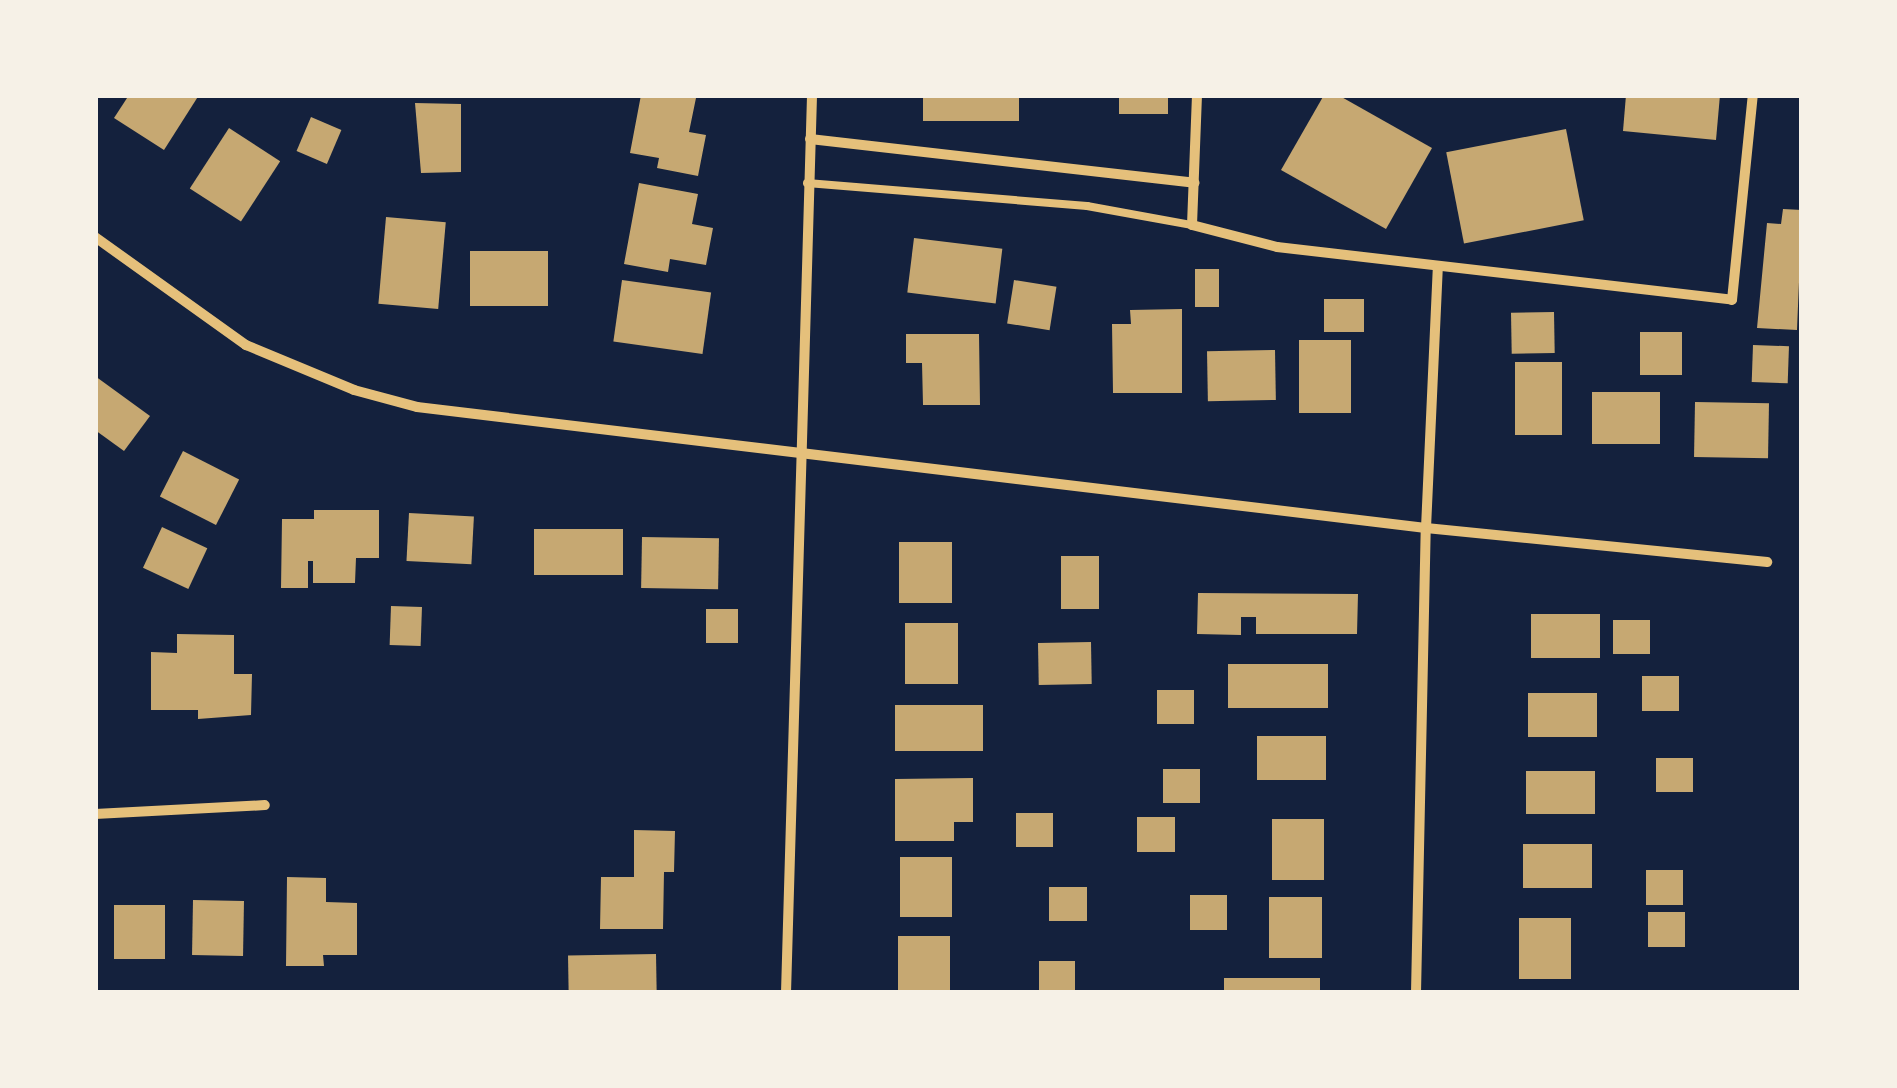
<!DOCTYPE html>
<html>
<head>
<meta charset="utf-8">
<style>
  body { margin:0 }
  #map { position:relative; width:1897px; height:1088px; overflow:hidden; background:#14213d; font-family:Spectral,serif }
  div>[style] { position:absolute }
  .building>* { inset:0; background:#c6a872; transform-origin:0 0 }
  .service>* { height:8px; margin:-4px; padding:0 4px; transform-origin:4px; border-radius:4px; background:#e5c07b }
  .minor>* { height:10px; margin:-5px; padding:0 5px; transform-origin:5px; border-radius:5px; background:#e5c07b }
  span { translate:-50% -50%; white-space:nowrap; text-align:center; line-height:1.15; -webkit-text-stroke:8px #f6f1e7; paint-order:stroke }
  .frame { position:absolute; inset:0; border:98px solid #f6f1e7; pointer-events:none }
</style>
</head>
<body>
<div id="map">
  <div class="building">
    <div style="clip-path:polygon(129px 95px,199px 95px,164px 150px,114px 118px)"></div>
    <div style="clip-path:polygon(641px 95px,696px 98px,689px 132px,706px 135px,698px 176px,657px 168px,659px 158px,630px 153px)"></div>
    <div style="left:923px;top:95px;width:96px;height:26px"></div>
    <div style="left:1119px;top:95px;width:49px;height:19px"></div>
    <div style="clip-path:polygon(1324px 95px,1338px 95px,1432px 148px,1386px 229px,1281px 170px)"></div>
    <div style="clip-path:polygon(1626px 95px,1720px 95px,1716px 140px,1623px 131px)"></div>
    <div style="clip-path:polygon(415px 103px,461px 104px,461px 172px,421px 173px)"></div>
    <div style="left:311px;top:117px;width:33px;height:37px;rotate:23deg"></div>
    <div style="left:229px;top:128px;width:61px;height:72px;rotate:33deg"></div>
    <div style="left:1566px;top:129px;width:93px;height:122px;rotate:79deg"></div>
    <div style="clip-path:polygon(639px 183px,698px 194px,692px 224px,713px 228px,706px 265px,670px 259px,668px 272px,624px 264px)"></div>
    <div style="clip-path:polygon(1783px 209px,1802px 210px,1797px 330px,1757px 328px,1767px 223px,1781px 224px)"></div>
    <div style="left:386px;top:217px;width:60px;height:87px;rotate:5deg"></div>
    <div style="left:914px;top:238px;width:89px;height:55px;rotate:7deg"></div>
    <div style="left:470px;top:251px;width:78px;height:55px"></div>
    <div style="left:1195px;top:269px;width:24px;height:38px"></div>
    <div style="left:622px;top:280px;width:90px;height:62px;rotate:8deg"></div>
    <div style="left:1014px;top:280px;width:43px;height:44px;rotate:9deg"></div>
    <div style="left:1324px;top:299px;width:40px;height:33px"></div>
    <div style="clip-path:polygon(1182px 309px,1182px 393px,1113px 393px,1112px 324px,1131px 324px,1130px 310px)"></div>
    <div style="left:1554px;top:312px;width:41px;height:43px;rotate:89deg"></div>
    <div style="left:1640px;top:332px;width:42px;height:43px"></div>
    <div style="clip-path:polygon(906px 334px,979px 334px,980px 405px,923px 405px,922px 363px,906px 363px)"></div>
    <div style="left:1351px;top:340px;width:73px;height:52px;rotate:90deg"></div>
    <div style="left:1753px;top:345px;width:36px;height:37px;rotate:2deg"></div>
    <div style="left:1275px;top:350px;width:50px;height:68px;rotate:89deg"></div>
    <div style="left:1515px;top:362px;width:47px;height:73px"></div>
    <div style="clip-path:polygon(95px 376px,150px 416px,124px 451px,95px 430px)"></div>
    <div style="left:1592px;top:392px;width:68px;height:52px"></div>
    <div style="left:1695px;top:402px;width:74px;height:55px;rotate:1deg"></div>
    <div style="left:183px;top:451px;width:63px;height:51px;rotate:27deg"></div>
    <div style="clip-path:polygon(314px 510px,379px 510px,379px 558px,356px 558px,355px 583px,313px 583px,313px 561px,308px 561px,308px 588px,281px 588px,282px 519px,314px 519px)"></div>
    <div style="left:409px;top:513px;width:65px;height:48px;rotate:3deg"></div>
    <div style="left:162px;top:527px;width:50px;height:45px;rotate:25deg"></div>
    <div style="left:623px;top:529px;width:46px;height:89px;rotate:90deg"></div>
    <div style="left:642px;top:537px;width:77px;height:51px;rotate:1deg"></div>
    <div style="left:952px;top:542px;width:61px;height:53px;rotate:90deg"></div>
    <div style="left:1061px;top:556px;width:38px;height:53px"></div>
    <div style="clip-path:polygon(1198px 593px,1358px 594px,1357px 634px,1256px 634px,1256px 617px,1241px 617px,1241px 635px,1197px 634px)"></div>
    <div style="left:391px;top:606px;width:31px;height:39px;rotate:2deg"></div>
    <div style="left:706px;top:609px;width:32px;height:34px"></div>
    <div style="left:1600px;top:614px;width:44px;height:69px;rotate:90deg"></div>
    <div style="left:1613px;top:620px;width:37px;height:34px"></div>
    <div style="left:905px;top:623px;width:53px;height:61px"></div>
    <div style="clip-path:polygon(177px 634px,234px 635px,234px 674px,252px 674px,251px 715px,198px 719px,198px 710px,151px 710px,151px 652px,177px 653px)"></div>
    <div style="left:1091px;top:642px;width:42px;height:53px;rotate:89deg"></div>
    <div style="left:1328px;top:664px;width:44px;height:100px;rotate:90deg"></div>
    <div style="left:1642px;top:676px;width:37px;height:35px"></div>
    <div style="left:1157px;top:690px;width:37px;height:34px"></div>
    <div style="left:1597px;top:693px;width:44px;height:69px;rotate:90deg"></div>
    <div style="left:895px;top:705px;width:88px;height:46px"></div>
    <div style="left:1257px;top:736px;width:69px;height:44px"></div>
    <div style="left:1656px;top:758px;width:37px;height:34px"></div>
    <div style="left:1163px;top:769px;width:37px;height:34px"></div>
    <div style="left:1595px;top:771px;width:43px;height:69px;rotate:90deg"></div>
    <div style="clip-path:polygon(973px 778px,973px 822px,954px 822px,954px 841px,895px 841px,895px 779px)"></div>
    <div style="left:1016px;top:813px;width:37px;height:34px"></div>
    <div style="left:1137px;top:817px;width:38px;height:35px"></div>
    <div style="left:1272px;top:819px;width:52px;height:61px"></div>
    <div style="clip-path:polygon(634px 830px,675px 831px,674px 872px,664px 872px,663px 929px,600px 929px,601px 877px,634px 877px)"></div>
    <div style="left:1523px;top:844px;width:69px;height:44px"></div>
    <div style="left:900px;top:857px;width:52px;height:60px"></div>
    <div style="left:1646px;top:870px;width:37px;height:35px"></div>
    <div style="clip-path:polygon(287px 877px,326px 878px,326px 902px,357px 903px,357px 955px,323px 955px,324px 966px,286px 966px)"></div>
    <div style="left:1049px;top:887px;width:38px;height:34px"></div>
    <div style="left:1190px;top:895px;width:37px;height:35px"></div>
    <div style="left:1269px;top:897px;width:53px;height:61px"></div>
    <div style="left:193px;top:900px;width:51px;height:55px;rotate:1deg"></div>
    <div style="left:114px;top:905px;width:51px;height:54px"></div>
    <div style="left:1648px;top:912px;width:37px;height:35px"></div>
    <div style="left:1519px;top:918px;width:52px;height:61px"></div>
    <div style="left:898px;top:936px;width:52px;height:57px"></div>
    <div style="left:656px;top:954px;width:39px;height:88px;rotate:89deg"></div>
    <div style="left:1039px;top:961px;width:36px;height:32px"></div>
    <div style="left:1320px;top:978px;width:15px;height:96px;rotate:90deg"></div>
  </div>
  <div class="service">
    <div style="left:807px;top:183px;width:281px;rotate:4.7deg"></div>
    <div style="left:1087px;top:206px;width:107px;rotate:10.3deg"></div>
  </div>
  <div class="minor">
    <div style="left:1197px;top:95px;width:130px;rotate:92.2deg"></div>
    <div style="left:1192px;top:225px;width:88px;rotate:14.5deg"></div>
    <div style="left:1277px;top:247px;width:458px;rotate:6.6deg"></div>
    <div style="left:1732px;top:300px;width:206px;rotate:-84.2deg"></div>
    <div style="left:810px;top:139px;width:387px;rotate:6.5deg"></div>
    <div style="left:95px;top:237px;width:186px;rotate:35.6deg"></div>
    <div style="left:246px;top:345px;width:117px;rotate:22.6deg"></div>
    <div style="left:354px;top:390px;width:65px;rotate:15.1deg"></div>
    <div style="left:417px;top:407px;width:1016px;rotate:6.84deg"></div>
    <div style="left:1426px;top:528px;width:343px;rotate:5.7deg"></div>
    <div style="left:95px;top:814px;width:170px;rotate:-3deg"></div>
    <div style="left:786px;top:993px;width:898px;rotate:-88.34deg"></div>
    <div style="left:1416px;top:993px;width:465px;rotate:-88.8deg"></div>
    <div style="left:1426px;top:528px;width:260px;rotate:-87.4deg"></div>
  </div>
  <div class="frame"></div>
</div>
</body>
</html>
